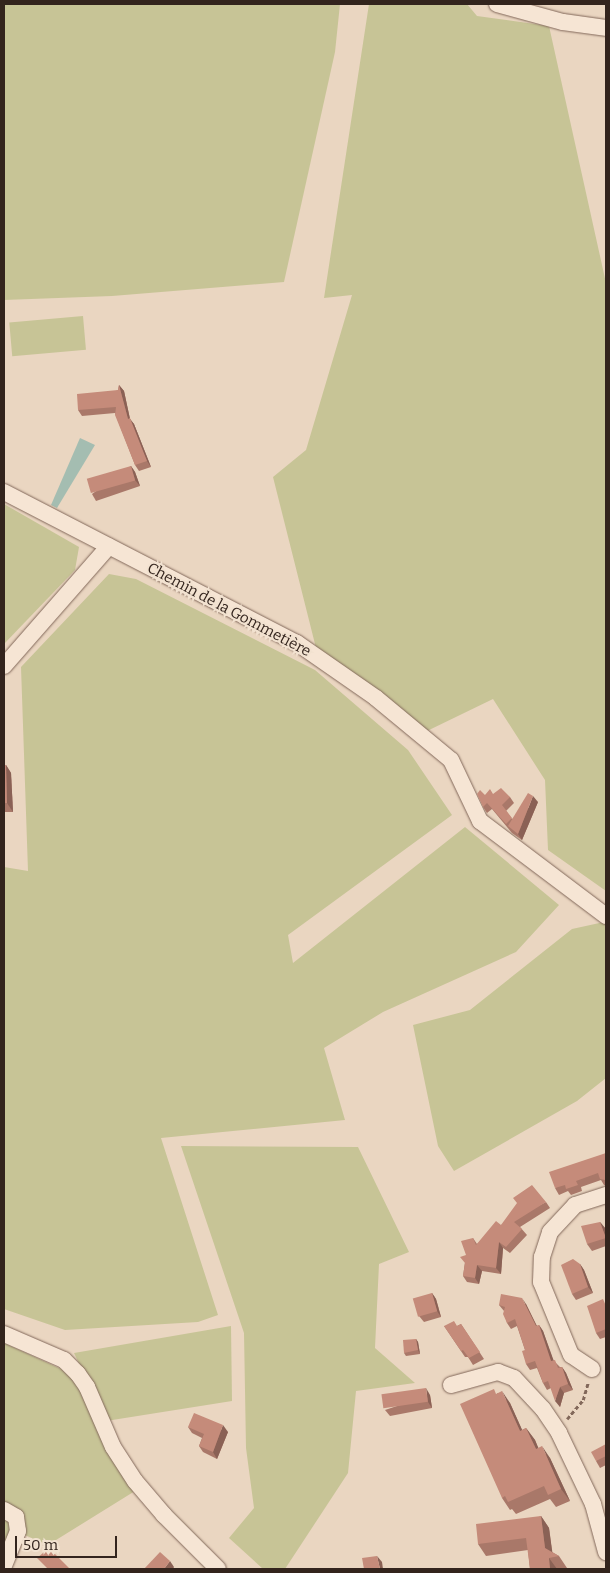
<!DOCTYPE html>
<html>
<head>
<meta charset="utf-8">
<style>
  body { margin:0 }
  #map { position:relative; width:610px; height:1573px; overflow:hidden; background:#ead6c1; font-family:Bitter,serif }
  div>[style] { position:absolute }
  .green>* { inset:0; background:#c7c496; transform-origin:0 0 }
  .water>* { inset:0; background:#a4bdb1 }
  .path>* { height:2.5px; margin-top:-1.25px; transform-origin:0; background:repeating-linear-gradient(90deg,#82685a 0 4px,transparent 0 6.5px) }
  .roads { filter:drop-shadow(0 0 1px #82685a) drop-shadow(0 0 1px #82685a) }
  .minor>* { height:16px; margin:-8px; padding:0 8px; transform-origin:8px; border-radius:8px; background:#f6e5d4 }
  .wall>* { inset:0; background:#a97869 }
  .shaded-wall>* { inset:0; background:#8a6155 }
  .building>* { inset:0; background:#c58b7a; transform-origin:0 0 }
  span { translate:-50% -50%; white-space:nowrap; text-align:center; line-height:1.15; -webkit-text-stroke:4px #f2e2d0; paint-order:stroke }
  .street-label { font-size:15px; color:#33241d }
  .frame { position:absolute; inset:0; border:5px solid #33241d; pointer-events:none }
  .scale { position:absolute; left:15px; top:1536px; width:102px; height:22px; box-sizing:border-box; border:2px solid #33241d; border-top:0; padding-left:6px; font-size:15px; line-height:18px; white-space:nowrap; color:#33241d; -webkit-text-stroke:4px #f2e2d0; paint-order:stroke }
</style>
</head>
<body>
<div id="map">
  <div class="green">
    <div style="clip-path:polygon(4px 4px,340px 4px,335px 52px,284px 282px,112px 296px,4px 300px)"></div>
    <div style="clip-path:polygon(369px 4px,467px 4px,477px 16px,549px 26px,606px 283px,606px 891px,548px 850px,545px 780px,493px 699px,427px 731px,316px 648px,273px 477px,306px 450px,352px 295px,324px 298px)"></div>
    <div style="left:83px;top:316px;width:34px;height:74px;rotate:85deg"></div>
    <div style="clip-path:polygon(4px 504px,79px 547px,75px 570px,4px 644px)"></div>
    <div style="clip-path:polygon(109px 574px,136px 579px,315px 670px,408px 750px,452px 815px,288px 935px,293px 963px,465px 827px,559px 905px,516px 952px,383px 1012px,324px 1048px,345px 1120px,161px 1138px,218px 1315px,198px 1322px,65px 1330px,4px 1309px,4px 867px,28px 871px,21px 667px)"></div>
    <div style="clip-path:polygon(604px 922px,606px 925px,606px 1078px,577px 1101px,454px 1171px,438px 1146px,413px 1025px,470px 1010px,572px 929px)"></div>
    <div style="clip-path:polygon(181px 1146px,358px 1147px,409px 1252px,379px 1264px,375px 1348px,415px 1383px,356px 1391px,348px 1473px,285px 1569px,263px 1569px,229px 1538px,254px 1508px,246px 1448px,244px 1333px)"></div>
    <div style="clip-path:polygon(231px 1326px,232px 1401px,106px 1421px,74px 1353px)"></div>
    <div style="clip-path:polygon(4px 1343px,70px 1373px,135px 1491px,48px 1545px,13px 1530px,4px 1551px)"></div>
  </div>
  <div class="water">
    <div style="clip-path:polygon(80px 438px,95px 445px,57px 508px,51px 505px)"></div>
  </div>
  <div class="path">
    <div style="left:567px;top:1419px;width:25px;rotate:-50deg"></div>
    <div style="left:583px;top:1400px;width:18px;rotate:-74deg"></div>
  </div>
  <div class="roads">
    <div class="minor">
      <div style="left:497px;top:4px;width:68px;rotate:15.3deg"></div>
      <div style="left:563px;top:22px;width:43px;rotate:7.9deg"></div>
      <div style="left:4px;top:492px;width:330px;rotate:27.3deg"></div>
      <div style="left:297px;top:643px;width:96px;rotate:34.8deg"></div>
      <div style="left:376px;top:698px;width:97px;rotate:39.6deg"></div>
      <div style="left:451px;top:760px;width:68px;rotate:64.6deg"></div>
      <div style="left:480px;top:821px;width:158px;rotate:37deg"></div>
      <div style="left:4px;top:666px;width:159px;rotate:-48.8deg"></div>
      <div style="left:4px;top:1334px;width:65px;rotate:23.4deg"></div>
      <div style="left:64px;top:1360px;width:20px;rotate:45deg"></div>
      <div style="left:78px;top:1374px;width:16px;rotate:55deg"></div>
      <div style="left:87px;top:1387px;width:65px;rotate:66.6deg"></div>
      <div style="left:113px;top:1447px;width:40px;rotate:57.1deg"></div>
      <div style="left:135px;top:1481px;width:45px;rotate:49.5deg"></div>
      <div style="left:164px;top:1515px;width:76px;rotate:45deg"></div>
      <div style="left:592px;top:1369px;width:25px;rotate:-146deg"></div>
      <div style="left:571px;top:1355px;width:79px;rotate:-112.3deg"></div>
      <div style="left:541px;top:1282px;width:25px;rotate:-88deg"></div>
      <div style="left:542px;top:1257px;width:26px;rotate:-72deg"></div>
      <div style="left:550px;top:1232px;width:37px;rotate:-47deg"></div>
      <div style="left:575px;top:1205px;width:33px;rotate:-18deg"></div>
      <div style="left:451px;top:1385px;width:49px;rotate:-15.5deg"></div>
      <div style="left:498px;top:1372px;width:17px;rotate:21deg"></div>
      <div style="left:514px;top:1378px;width:42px;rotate:46.9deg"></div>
      <div style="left:543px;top:1409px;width:29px;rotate:56deg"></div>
      <div style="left:559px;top:1433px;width:79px;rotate:64.4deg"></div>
      <div style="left:593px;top:1504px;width:50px;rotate:74.8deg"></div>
      <div style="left:4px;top:1510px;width:14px;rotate:30deg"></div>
      <div style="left:16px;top:1517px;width:14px;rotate:82deg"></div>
      <div style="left:18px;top:1531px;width:37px;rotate:112deg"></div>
    </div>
  </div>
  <div class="wall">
    <div style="clip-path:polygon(119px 385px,124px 391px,130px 419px,134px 424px,151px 467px,139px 471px,135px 465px,115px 413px,82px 416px,78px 410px,118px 390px)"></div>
    <div style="clip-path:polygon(131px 466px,135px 472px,140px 486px,96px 501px,92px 494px)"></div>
    <div style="clip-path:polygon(4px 765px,6px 765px,11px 773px,13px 812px,4px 812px)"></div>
    <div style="clip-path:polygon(493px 794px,510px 797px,514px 803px,506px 811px,512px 819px,538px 802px,522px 840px,512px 833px,492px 809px,487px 813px,483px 807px,485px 795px)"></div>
    <div style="clip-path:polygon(606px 1153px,606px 1186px,604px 1185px,601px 1180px,581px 1187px,582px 1191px,571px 1195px,568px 1191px,559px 1195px,555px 1188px)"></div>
    <div style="clip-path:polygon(546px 1202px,550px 1208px,520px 1227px,527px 1235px,510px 1253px,503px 1248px,501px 1274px,482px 1271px,479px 1284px,467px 1282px,463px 1276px,466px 1255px,473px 1238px,477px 1244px,501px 1225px)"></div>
    <div style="clip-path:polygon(600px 1222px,605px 1228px,606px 1233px,606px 1246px,592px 1251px,587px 1244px)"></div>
    <div style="clip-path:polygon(580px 1264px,584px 1270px,593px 1293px,576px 1300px,572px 1294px)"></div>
    <div style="clip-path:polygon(432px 1293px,436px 1299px,441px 1317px,424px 1322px,419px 1316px)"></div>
    <div style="clip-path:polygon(606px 1303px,606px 1337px,600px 1339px,596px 1333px)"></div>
    <div style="clip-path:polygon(526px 1304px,537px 1326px,539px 1325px,543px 1331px,553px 1360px,560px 1367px,562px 1367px,566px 1373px,573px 1390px,564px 1393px,560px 1407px,551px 1388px,547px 1390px,543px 1383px,537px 1368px,530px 1370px,526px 1364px,525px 1350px,517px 1326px,511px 1329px,507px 1323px,504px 1311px,499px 1305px)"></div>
    <div style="clip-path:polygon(461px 1324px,484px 1359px,473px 1365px,468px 1357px,465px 1357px,444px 1326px,457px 1326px)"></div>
    <div style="clip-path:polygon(416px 1339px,418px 1342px,420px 1354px,406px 1356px,404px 1353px)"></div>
    <div style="clip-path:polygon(497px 1393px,510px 1403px,522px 1430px,526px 1428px,535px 1440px,538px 1448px,550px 1458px,570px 1501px,556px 1507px,550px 1499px,516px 1514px,512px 1509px,510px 1510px,502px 1498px)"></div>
    <div style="clip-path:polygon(430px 1395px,432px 1408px,390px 1416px,385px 1410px)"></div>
    <div style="clip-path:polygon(188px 1427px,228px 1432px,217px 1459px,203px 1452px,199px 1446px,202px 1438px,192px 1433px)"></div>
    <div style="clip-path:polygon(606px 1444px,606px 1465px,600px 1468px,596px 1461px)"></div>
    <div style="clip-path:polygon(541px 1516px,549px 1528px,552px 1552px,559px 1556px,567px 1568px,557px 1569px,530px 1569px,528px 1550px,486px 1556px,478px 1544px)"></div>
  </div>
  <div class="shaded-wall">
    <div style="clip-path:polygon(119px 385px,124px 391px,130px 419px,134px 424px,151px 467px,147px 461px,128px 419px)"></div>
    <div style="clip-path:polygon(131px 466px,135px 472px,140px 486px,135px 480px)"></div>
    <div style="clip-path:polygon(6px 765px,11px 773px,13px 812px,7px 803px)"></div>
    <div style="clip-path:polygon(533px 796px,538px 802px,522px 840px,518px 834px)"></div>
    <div style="clip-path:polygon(600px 1222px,605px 1228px,606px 1233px,606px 1239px)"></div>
    <div style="clip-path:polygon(499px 1242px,503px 1248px,501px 1274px,496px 1268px)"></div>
    <div style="clip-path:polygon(580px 1264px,584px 1270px,593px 1293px,588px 1287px)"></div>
    <div style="clip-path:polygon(477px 1265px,482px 1271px,479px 1284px,475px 1278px)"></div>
    <div style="clip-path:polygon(432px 1293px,436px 1299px,441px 1317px,437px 1311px)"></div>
    <div style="clip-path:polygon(522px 1298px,526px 1304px,540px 1333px,536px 1326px)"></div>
    <div style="clip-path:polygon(539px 1325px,543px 1331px,556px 1367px,551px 1361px)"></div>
    <div style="clip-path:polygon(416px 1339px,418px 1342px,420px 1354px,418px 1350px)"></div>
    <div style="clip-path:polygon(562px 1367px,566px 1373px,573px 1390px,568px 1384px)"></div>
    <div style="clip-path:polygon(560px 1387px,564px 1393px,560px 1407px,555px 1401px)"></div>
    <div style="clip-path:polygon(426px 1388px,430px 1395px,432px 1408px,428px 1402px)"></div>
    <div style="clip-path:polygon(502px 1391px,510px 1403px,528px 1443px,520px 1431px)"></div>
    <div style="clip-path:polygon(223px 1425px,228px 1432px,217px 1459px,213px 1452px)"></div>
    <div style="clip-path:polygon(526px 1428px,535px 1440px,544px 1461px,536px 1449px)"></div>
    <div style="clip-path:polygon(542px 1446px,550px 1458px,570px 1501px,561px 1489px)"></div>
    <div style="clip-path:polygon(541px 1516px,549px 1528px,553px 1557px,545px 1548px)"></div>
    <div style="clip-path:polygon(377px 1556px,382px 1562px,383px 1569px,380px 1569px)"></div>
    <div style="clip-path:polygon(549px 1558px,557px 1569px,550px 1569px)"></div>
    <div style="clip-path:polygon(170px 1561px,174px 1567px,173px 1569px,164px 1569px)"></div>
  </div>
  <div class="building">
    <div style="clip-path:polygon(119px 385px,128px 419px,130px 418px,147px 461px,135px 465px,115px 415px,116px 407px,78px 410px,77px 394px,118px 390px)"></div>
    <div style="left:131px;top:466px;width:15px;height:46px;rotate:74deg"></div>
    <div style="clip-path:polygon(4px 765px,6px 765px,7px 803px,4px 803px)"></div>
    <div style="clip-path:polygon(501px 788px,510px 797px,502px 805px,512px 818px,506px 824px,487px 803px,483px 807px,477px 794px,480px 790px,485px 795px,490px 789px,493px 794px)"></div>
    <div style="clip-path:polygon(528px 793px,533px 796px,518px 834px,508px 826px)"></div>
    <div style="clip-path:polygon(606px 1153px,605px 1180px,600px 1179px,598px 1173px,576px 1181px,578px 1185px,566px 1189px,565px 1185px,555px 1188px,549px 1172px)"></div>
    <div style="clip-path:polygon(532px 1185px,546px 1202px,514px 1222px,522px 1229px,506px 1247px,499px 1242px,496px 1268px,477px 1265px,475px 1278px,463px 1276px,465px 1263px,460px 1257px,466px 1255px,461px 1241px,473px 1238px,476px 1245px,496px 1221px,501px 1225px,517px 1203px,513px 1198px)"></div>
    <div style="clip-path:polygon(600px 1222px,606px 1238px,587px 1244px,581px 1226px)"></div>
    <div style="clip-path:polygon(573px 1259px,580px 1264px,588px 1287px,572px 1294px,561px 1265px)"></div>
    <div style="left:432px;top:1293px;width:19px;height:20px;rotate:74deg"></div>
    <div style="clip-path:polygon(501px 1294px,522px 1298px,536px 1326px,539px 1325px,551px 1361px,555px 1360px,558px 1368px,562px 1367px,568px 1384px,560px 1387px,555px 1401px,548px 1381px,543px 1383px,535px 1361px,526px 1364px,522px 1351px,525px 1350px,515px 1319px,507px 1323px,503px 1314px,505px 1307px,499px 1305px)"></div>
    <div style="clip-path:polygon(603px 1299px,606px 1306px,606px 1329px,596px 1333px,587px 1306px)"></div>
    <div style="clip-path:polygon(454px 1321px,457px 1326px,461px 1324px,480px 1352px,469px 1358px,463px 1350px,461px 1351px,444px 1326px)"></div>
    <div style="clip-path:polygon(416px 1339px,418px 1350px,404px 1353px,403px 1340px)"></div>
    <div style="left:426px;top:1388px;width:14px;height:45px;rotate:82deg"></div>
    <div style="clip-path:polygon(494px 1389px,496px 1394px,502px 1391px,520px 1431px,526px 1428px,536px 1449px,542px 1446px,561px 1489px,548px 1495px,544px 1486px,508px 1502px,505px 1496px,502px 1498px,460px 1404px)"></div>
    <div style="clip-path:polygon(194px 1413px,223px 1425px,213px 1452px,199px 1446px,204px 1434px,188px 1427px)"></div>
    <div style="clip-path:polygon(606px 1444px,606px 1456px,596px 1461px,591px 1452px)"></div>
    <div style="clip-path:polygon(541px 1516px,545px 1548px,559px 1556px,549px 1558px,550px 1569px,530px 1569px,526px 1538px,478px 1544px,476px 1524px)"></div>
    <div style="clip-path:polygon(49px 1548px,70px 1569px,48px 1569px,37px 1558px)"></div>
    <div style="clip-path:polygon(160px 1552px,170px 1561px,164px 1569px,144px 1569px)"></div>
    <div style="clip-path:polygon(377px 1556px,380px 1569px,364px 1569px,362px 1558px)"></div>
  </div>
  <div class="street-label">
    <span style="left:229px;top:610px;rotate:28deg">Chemin de la Gommetière</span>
  </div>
  <div class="frame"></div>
  <div class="scale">50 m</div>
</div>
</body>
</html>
